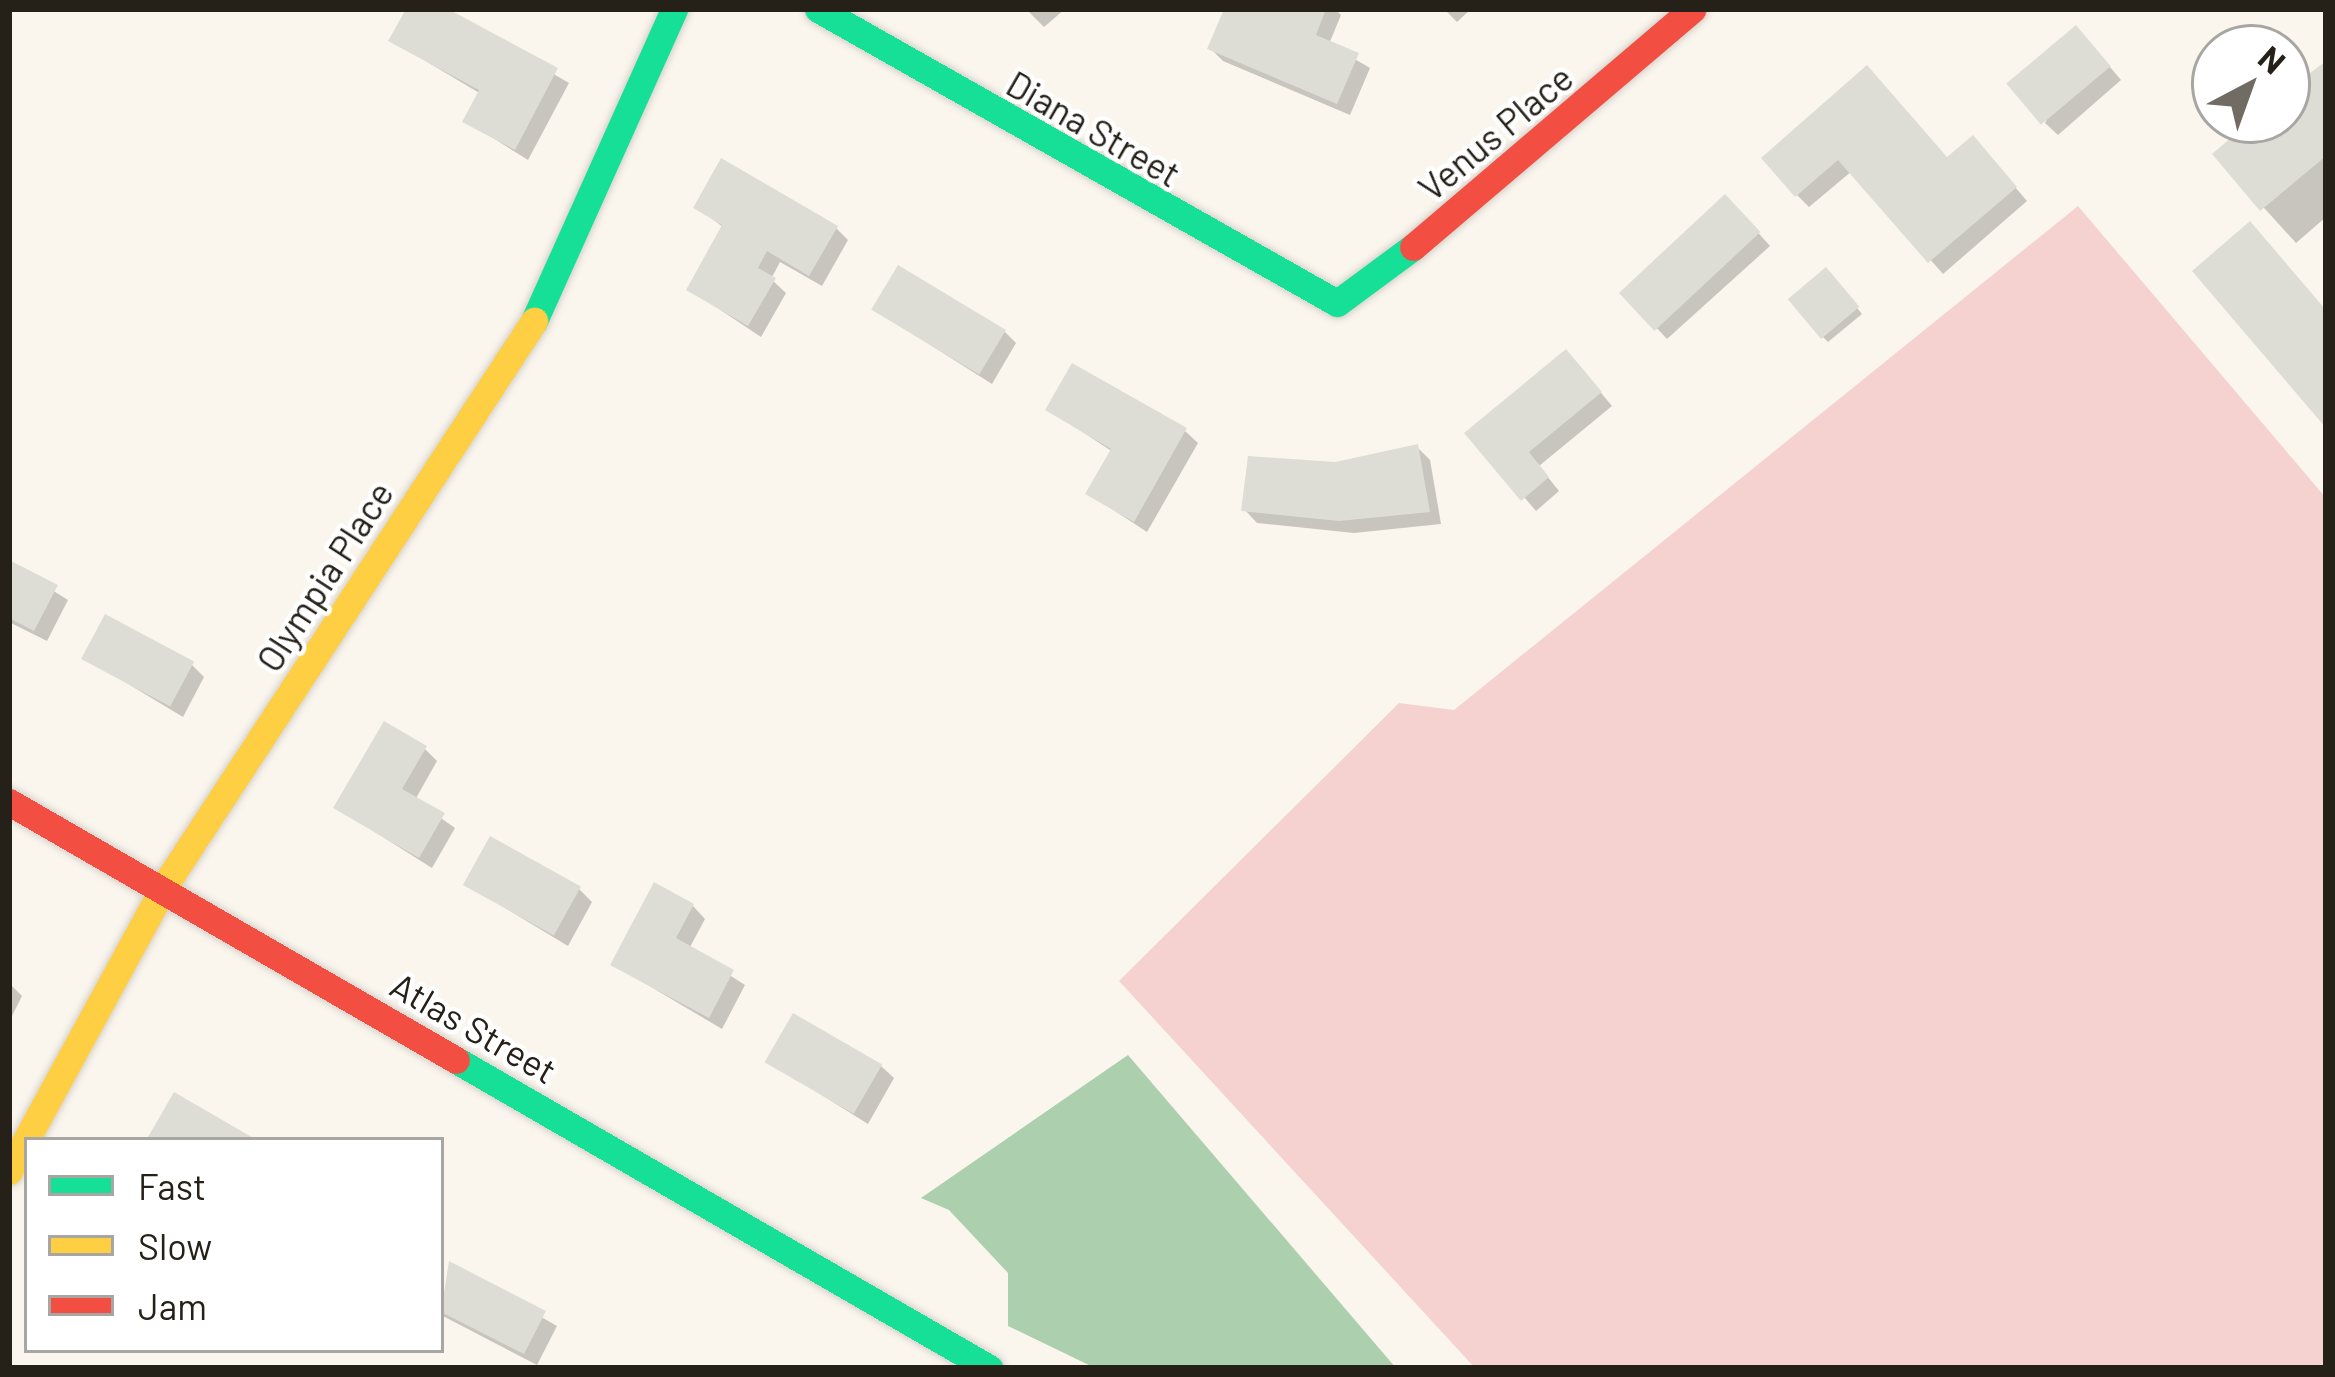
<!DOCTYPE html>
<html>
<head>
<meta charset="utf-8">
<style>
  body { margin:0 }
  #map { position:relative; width:2335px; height:1377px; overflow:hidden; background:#faf6ee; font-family:Barlow,sans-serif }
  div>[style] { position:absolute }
  .green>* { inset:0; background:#f5d2d0 }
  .water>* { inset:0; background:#accfad }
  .shadow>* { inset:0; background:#0003 }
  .building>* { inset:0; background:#deddd5; transform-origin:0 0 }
  .roads { filter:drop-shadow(0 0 3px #d6d1ca) drop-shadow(0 0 3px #d6d1ca) }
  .fast>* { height:27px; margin:-13.5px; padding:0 13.5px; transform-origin:13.5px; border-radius:13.5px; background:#16e098 }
  .slow>* { height:27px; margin:-13.5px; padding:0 13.5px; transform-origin:13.5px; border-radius:13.5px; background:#ffcf43 }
  .jam>* { height:27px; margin:-13.5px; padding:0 13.5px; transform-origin:13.5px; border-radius:13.5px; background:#f24e42 }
  span { translate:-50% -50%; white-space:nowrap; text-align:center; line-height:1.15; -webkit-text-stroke:9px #fff; paint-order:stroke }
  .street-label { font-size:36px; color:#252119 }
  .frame { position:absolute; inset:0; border:12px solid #252119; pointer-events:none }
  .legend { position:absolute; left:24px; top:1137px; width:420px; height:216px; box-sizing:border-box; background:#fff; border:3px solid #a8a6a3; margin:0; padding:15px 21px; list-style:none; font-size:36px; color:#252119 }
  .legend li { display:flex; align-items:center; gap:24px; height:60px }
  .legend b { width:60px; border:3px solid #a8a6a3 }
  .north { position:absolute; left:2191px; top:24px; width:120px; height:120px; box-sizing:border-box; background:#fff; border:3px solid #a8a6a3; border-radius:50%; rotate:41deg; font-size:33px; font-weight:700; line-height:48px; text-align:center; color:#252119 }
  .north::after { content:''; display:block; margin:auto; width:42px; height:54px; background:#706c64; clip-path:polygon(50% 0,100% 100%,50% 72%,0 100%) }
</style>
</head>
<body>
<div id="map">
  <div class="green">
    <div style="clip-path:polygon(2078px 206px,2326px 498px,2326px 1368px,1475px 1368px,1119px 981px,1399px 703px,1454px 710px)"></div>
  </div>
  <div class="water">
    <div style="clip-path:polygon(1128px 1055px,1396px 1368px,1095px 1368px,1008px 1326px,1008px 1273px,949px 1210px,921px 1198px)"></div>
  </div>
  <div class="shadow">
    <div style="clip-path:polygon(409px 9px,442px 9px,569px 83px,528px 160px,466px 121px,481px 94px,392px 41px)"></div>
    <div style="clip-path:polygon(1026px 9px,1065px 9px,1044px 27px)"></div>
    <div style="clip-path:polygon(1227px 9px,1335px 9px,1341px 15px,1329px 44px,1370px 68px,1350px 115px,1223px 61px,1210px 48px)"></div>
    <div style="clip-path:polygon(1444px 9px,1471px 9px,1457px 22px)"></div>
    <div style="clip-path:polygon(2088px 41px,2121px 80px,2058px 135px,2045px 123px)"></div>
    <div style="clip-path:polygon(2326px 65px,2326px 217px,2296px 243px,2216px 155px,2257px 120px,2287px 120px,2287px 94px)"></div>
    <div style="clip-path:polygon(1880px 82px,1948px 161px,1985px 152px,2027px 201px,1943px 274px,1852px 171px,1809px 207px,1797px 195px)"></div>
    <div style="clip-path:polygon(697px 207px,836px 228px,848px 240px,822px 286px,780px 262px,771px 279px,786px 293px,761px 337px,689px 289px,724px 228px)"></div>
    <div style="clip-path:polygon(1738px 210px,1770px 246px,1667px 339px,1623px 292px)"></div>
    <div style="clip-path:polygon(1831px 276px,1862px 314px,1828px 342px,1823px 337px)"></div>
    <div style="clip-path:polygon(875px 310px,1004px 331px,1016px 343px,992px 384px)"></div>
    <div style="clip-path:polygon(1578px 365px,1612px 406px,1539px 466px,1559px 491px,1536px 511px,1469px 433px)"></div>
    <div style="clip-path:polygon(1049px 410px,1185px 431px,1198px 443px,1147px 532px,1089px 494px,1113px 452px)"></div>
    <div style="clip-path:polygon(1417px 447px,1430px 460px,1441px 524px,1354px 533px,1257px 523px,1245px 510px,1335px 465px)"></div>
    <div style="clip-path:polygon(9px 563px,68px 600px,47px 641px,9px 622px)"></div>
    <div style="clip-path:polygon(85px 658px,192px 665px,204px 677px,183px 717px)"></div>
    <div style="clip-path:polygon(425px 749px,437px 761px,415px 800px,455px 828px,432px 868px,337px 808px)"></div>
    <div style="clip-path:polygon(467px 885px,579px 889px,592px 902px,568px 946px)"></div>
    <div style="clip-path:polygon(693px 906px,705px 919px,689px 949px,745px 985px,722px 1029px,614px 965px)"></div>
    <div style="clip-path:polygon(9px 983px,22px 996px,9px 1022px)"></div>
    <div style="clip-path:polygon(769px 1062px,881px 1066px,894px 1078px,868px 1124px)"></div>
    <div style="clip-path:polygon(175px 1097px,251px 1140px,156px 1140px)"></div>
    <div style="clip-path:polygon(450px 1265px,557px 1326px,537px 1365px,441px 1315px)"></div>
  </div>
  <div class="building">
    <div style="clip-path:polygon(406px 9px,448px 9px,558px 68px,515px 150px,462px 122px,479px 90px,388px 41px)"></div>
    <div style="clip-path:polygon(1224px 9px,1326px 9px,1316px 35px,1359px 53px,1337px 104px,1207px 49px)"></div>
    <div style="left:2076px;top:25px;width:54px;height:91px;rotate:50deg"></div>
    <div style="clip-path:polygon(2326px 61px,2326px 156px,2260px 211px,2212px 154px,2252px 120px,2287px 120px,2287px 90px)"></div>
    <div style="clip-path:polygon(1867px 65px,1947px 157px,1973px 135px,2017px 187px,1928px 263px,1838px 160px,1795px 197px,1761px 158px)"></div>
    <div style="clip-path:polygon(721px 158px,838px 226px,809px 276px,767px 251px,758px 268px,776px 278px,748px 326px,686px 290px,722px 225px,693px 208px)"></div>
    <div style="left:1725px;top:194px;width:52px;height:145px;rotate:47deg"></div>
    <div style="clip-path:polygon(2250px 221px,2326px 310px,2326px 428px,2192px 271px)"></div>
    <div style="left:898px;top:265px;width:126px;height:52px;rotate:31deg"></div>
    <div style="left:1826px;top:267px;width:52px;height:50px;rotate:50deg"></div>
    <div style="clip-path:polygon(1566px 349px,1602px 392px,1529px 452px,1549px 477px,1521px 501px,1464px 433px)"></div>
    <div style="clip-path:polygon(1072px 363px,1187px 428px,1134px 522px,1085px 494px,1111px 449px,1045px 410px)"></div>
    <div style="clip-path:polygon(1418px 444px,1430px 512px,1339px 521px,1241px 511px,1248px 456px,1335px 462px)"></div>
    <div style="clip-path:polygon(9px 560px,58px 585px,34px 631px,9px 618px)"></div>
    <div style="left:105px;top:614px;width:101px;height:51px;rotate:28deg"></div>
    <div style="clip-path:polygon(384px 721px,427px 746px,402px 789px,445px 813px,419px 858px,333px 808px)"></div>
    <div style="left:490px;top:836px;width:104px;height:56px;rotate:29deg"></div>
    <div style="clip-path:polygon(654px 882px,694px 904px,676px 938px,734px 970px,709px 1018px,610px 965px)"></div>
    <div style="left:793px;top:1013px;width:103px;height:57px;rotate:30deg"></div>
    <div style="clip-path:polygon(174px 1092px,257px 1140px,148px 1137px)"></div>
    <div style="clip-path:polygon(449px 1261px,546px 1311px,524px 1354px,441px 1312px)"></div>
  </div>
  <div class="roads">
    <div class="fast">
      <div style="left:818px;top:9px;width:596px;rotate:29.53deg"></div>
      <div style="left:1337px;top:303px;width:94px;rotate:-36.4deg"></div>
      <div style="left:534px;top:321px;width:342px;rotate:-65.8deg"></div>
      <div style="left:456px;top:1060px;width:616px;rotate:30.02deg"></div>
    </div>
    <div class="slow">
      <div style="left:9px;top:1171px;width:322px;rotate:-61.4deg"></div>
      <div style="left:163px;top:888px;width:678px;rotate:-56.8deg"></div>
    </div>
    <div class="jam">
      <div style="left:1413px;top:247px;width:367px;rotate:-40.4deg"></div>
      <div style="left:9px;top:802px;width:516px;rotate:29.99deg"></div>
    </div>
  </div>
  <div class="street-label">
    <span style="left:1094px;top:128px;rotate:30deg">Diana Street</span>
    <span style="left:1495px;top:132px;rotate:-40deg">Venus Place</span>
    <span style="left:324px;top:576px;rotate:-57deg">Olympia Place</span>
    <span style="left:474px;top:1027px;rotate:30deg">Atlas Street</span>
  </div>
  <div class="frame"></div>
  <ul class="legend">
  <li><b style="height:15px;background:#16e098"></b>Fast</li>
  <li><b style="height:15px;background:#ffcf43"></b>Slow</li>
  <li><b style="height:15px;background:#f24e42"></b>Jam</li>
  </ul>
  <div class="north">N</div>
</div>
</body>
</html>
